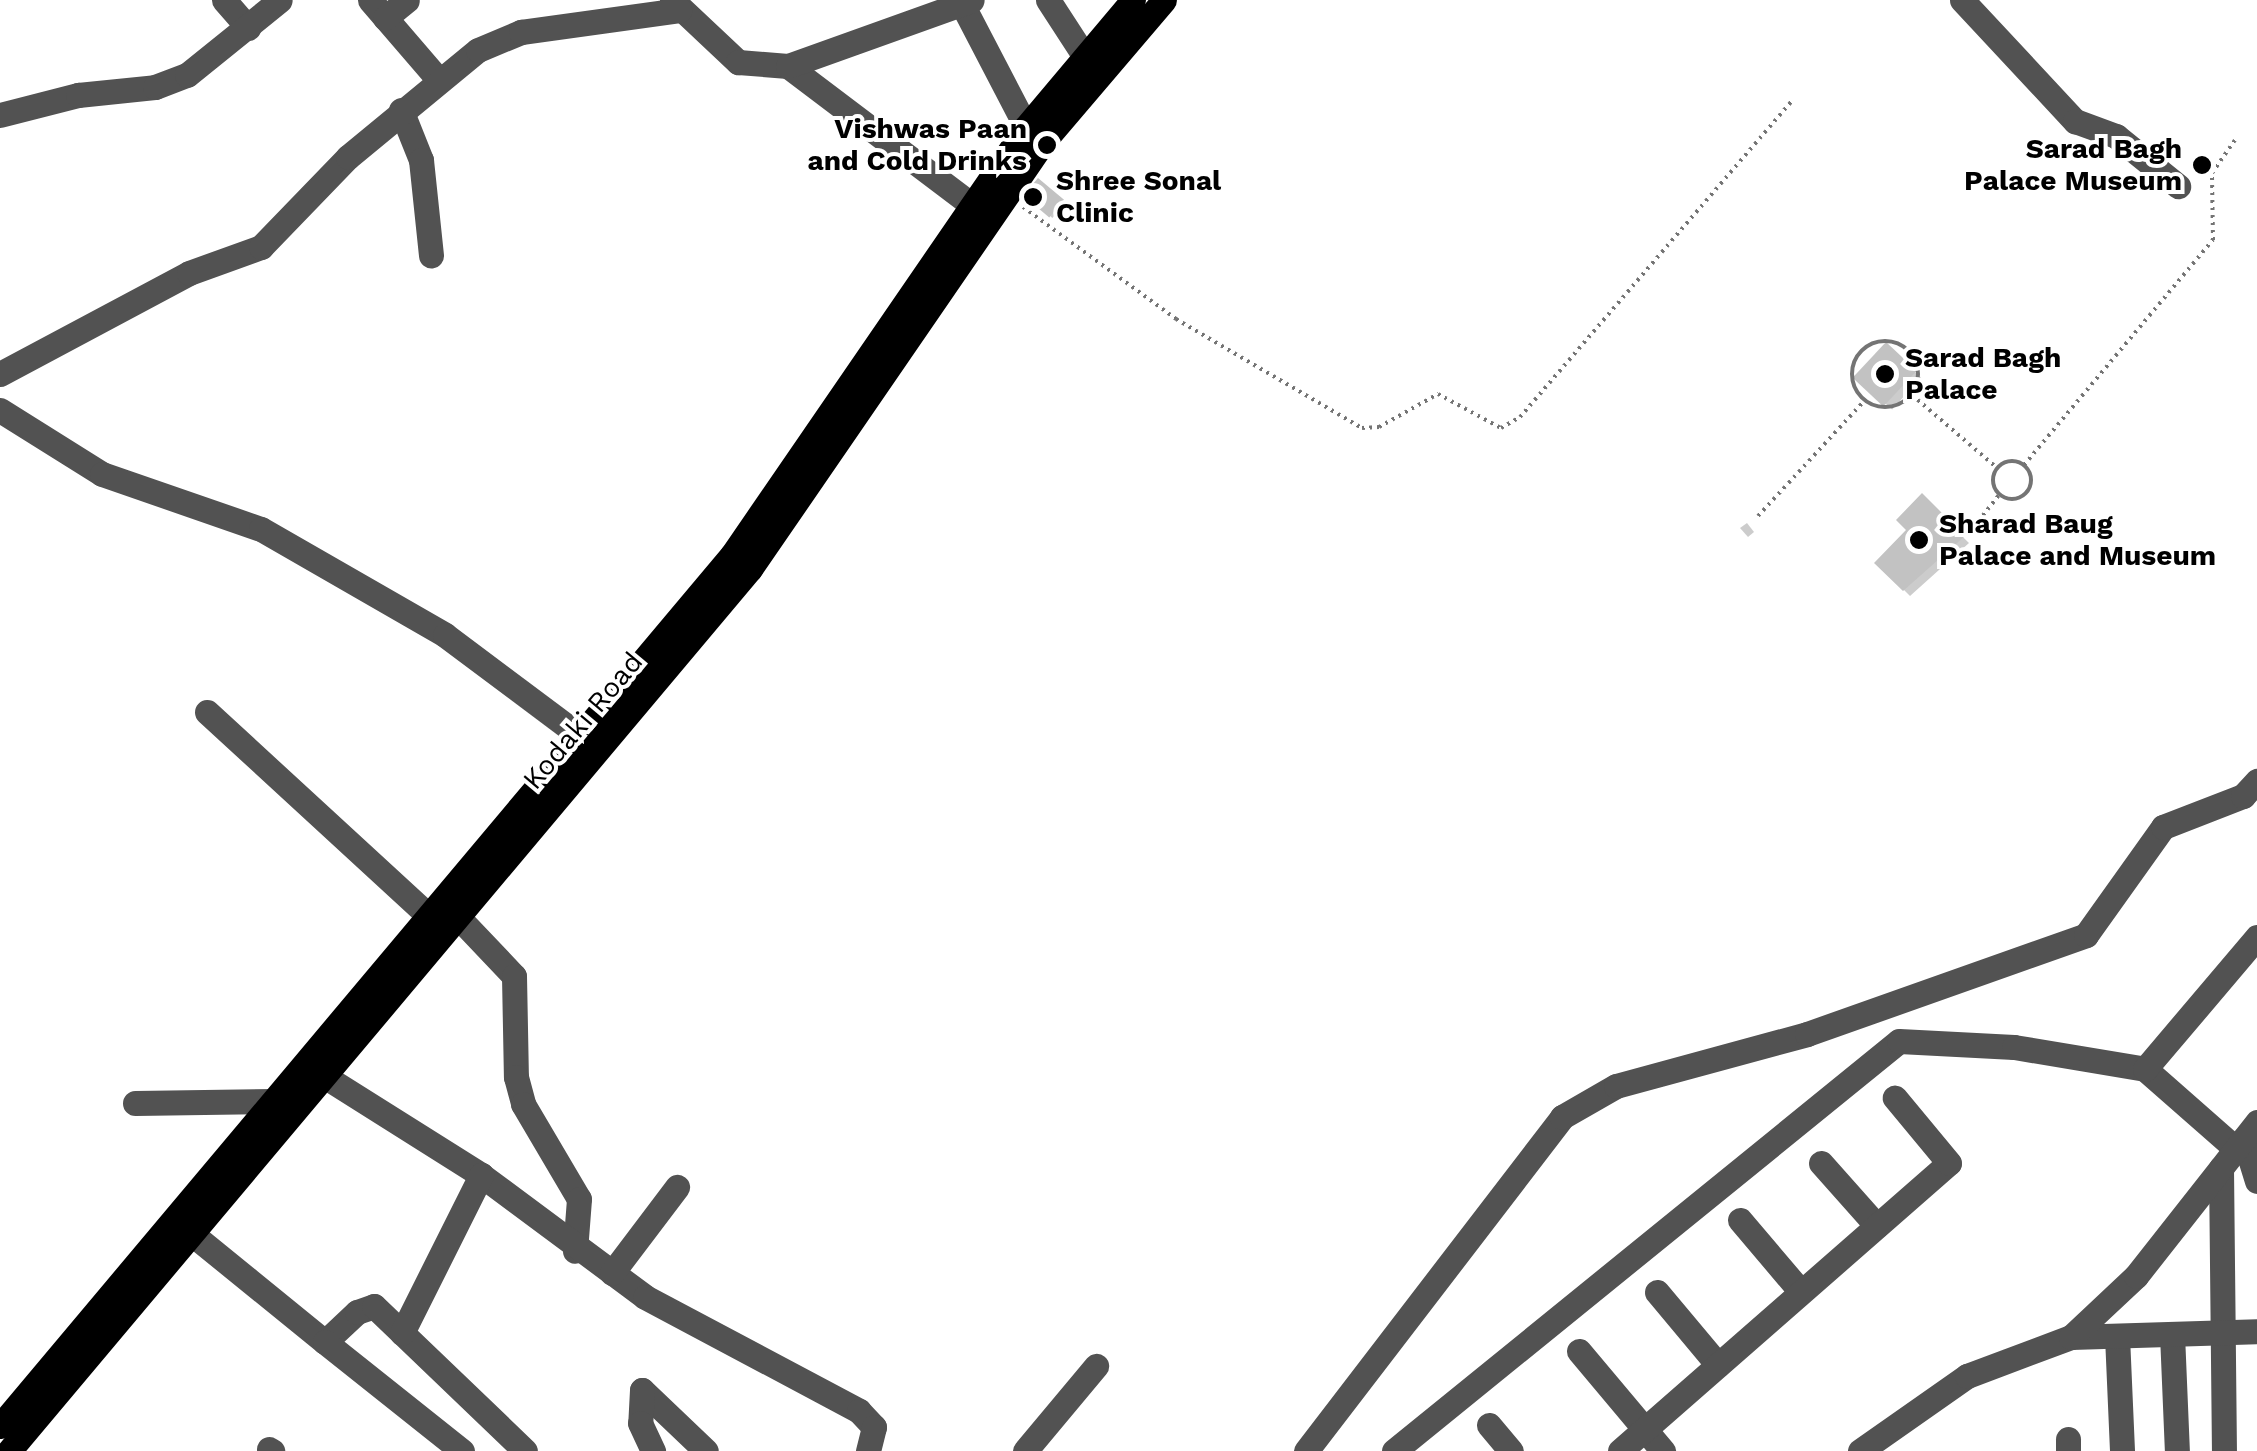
<!DOCTYPE html>
<html>
<head>
<meta charset="utf-8">
<style>
  body { margin:0 }
  #map { position:relative; width:2257px; height:1451px; overflow:hidden; background:#fff; font-family:"Work Sans",sans-serif }
  div>[style] { position:absolute }
  .shadow>* { inset:0; background:#0003; transform-origin:0 0 }
  .building>* { inset:0; background:#c2c2c2; transform-origin:0 0 }
  .path>* { height:4px; margin-top:-2px; transform-origin:0; background:repeating-linear-gradient(90deg,#747474 0 2.5px,transparent 0 7.5px) }
  .path>.ring { margin:-2px; padding:0; box-sizing:content-box; background:none; border:4px solid #747474; border-radius:50% }
  .minor>* { height:25px; margin:-12.5px; padding:0 12.5px; transform-origin:12.5px; border-radius:12.5px; background:#525252 }
  .major>* { height:25px; margin:-12.5px; padding:0 12.5px; transform-origin:12.5px; border-radius:12.5px; background:#000 }
  .dots>* { width:28px; height:28px; translate:-50% -50%; box-sizing:border-box; border:5px solid #fff; border-radius:50% }
  span { translate:-50% -50%; white-space:nowrap; text-align:center; line-height:1.15; -webkit-text-stroke:8px #fff; paint-order:stroke }
  .poi-label { font-size:28px; color:#000; font-weight:700 }
  .right { translate:-100% -50%; text-align:right }
  .left { translate:0 -50%; text-align:left }
  .street-label { font-size:28px; color:#000 }
</style>
</head>
<body>
<div id="map">
  <div class="shadow">
    <div style="left:1039px;top:181px;width:35px;height:18px;rotate:43deg"></div>
    <div style="left:1886px;top:346px;width:47px;height:43px;rotate:42deg"></div>
    <div style="clip-path:polygon(1922px 497px,1969px 543px,1910px 596px,1877px 563px,1910px 530px)"></div>
    <div style="clip-path:polygon(1747px 523px,1754px 532px,1748px 537px,1740px 528px)"></div>
  </div>
  <div class="building">
    <div style="left:1038px;top:178px;width:34px;height:23px;rotate:40deg"></div>
    <div style="left:1886px;top:342px;width:42px;height:49px;rotate:43deg"></div>
    <div style="clip-path:polygon(1922px 493px,1965px 536px,1903px 591px,1874px 563px,1906px 530px,1896px 520px)"></div>
  </div>
  <div class="path">
    <div style="left:1023px;top:207px;width:190px;rotate:36.2deg"></div>
    <div style="left:1176px;top:319px;width:216px;rotate:30.4deg"></div>
    <div style="left:1362px;top:428px;width:17px;rotate:-3deg"></div>
    <div style="left:1379px;top:427px;width:68px;rotate:-29.2deg"></div>
    <div style="left:1438px;top:394px;width:72px;rotate:28.4deg"></div>
    <div style="left:1501px;top:428px;width:22px;rotate:-30deg"></div>
    <div style="left:1520px;top:417px;width:417px;rotate:-49.3deg"></div>
    <div class="ring" style="left:1852px;top:341px;width:62px;height:62px"></div>
    <div style="left:1912px;top:395px;width:111px;rotate:40.6deg"></div>
    <div class="ring" style="left:1993px;top:461px;width:34px;height:34px"></div>
    <div style="left:2024px;top:465px;width:294px;rotate:-50deg"></div>
    <div style="left:2213px;top:240px;width:67px;rotate:-90.9deg"></div>
    <div style="left:2212px;top:173px;width:40px;rotate:-55.1deg"></div>
    <div style="left:1758px;top:516px;width:156px;rotate:-47.3deg"></div>
    <div style="left:1969px;top:533px;width:48px;rotate:-51.7deg"></div>
  </div>
  <div class="minor">
    <div style="left:224px;top:0;width:37px;rotate:49deg"></div>
    <div style="left:370px;top:0;width:104px;rotate:49.3deg"></div>
    <div style="left:672px;top:0;width:91px;rotate:43.2deg"></div>
    <div style="left:738px;top:62px;width:50px;rotate:4.6deg"></div>
    <div style="left:788px;top:66px;width:231px;rotate:37.1deg"></div>
    <div style="left:1048px;top:0;width:68px;rotate:57deg"></div>
    <div style="left:1962px;top:0;width:166px;rotate:47deg"></div>
    <div style="left:2075px;top:121px;width:44px;rotate:20.1deg"></div>
    <div style="left:2116px;top:136px;width:80px;rotate:38.9deg"></div>
    <div style="left:962px;top:4px;width:139px;rotate:62.5deg"></div>
    <div style="left:385px;top:18px;width:28px;rotate:-39deg"></div>
    <div style="left:788px;top:66px;width:195px;rotate:-19.7deg"></div>
    <div style="left:401px;top:110px;width:54px;rotate:68.2deg"></div>
    <div style="left:421px;top:160px;width:96px;rotate:84deg"></div>
    <div style="left:0;top:115px;width:81px;rotate:-14.4deg"></div>
    <div style="left:78px;top:95px;width:77px;rotate:-5.9deg"></div>
    <div style="left:155px;top:87px;width:34px;rotate:-21deg"></div>
    <div style="left:187px;top:75px;width:119px;rotate:-38.9deg"></div>
    <div style="left:0;top:374px;width:214px;rotate:-28.1deg"></div>
    <div style="left:189px;top:273px;width:77px;rotate:-19.9deg"></div>
    <div style="left:261px;top:247px;width:125px;rotate:-46deg"></div>
    <div style="left:348px;top:157px;width:168px;rotate:-39.5deg"></div>
    <div style="left:478px;top:50px;width:47px;rotate:-22.7deg"></div>
    <div style="left:521px;top:32px;width:160px;rotate:-7.9deg"></div>
    <div style="left:0;top:410px;width:120px;rotate:32.1deg"></div>
    <div style="left:102px;top:474px;width:168px;rotate:19.1deg"></div>
    <div style="left:261px;top:529px;width:212px;rotate:29.9deg"></div>
    <div style="left:445px;top:635px;width:169px;rotate:36.8deg"></div>
    <div style="left:207px;top:712px;width:301px;rotate:42.6deg"></div>
    <div style="left:458px;top:917px;width:81px;rotate:46.5deg"></div>
    <div style="left:514px;top:976px;width:101px;rotate:88.9deg"></div>
    <div style="left:516px;top:1077px;width:28px;rotate:75deg"></div>
    <div style="left:523px;top:1104px;width:110px;rotate:59.5deg"></div>
    <div style="left:579px;top:1199px;width:52px;rotate:94.4deg"></div>
    <div style="left:2145px;top:1069px;width:121px;rotate:41.3deg"></div>
    <div style="left:324px;top:1076px;width:186px;rotate:32.2deg"></div>
    <div style="left:481px;top:1175px;width:204px;rotate:36.6deg"></div>
    <div style="left:645px;top:1297px;width:242px;rotate:28deg"></div>
    <div style="left:859px;top:1411px;width:22px;rotate:47deg"></div>
    <div style="left:874px;top:1427px;width:25px;rotate:104deg"></div>
    <div style="left:135px;top:1103px;width:138px;rotate:-0.8deg"></div>
    <div style="left:2244px;top:1139px;width:44px;rotate:72.8deg"></div>
    <div style="left:1821px;top:1163px;width:84px;rotate:48.4deg"></div>
    <div style="left:2221px;top:1168px;width:283px;rotate:89.4deg"></div>
    <div style="left:1740px;top:1220px;width:94px;rotate:49.7deg"></div>
    <div style="left:192px;top:1234px;width:171px;rotate:39.1deg"></div>
    <div style="left:325px;top:1342px;width:44px;rotate:-43.2deg"></div>
    <div style="left:357px;top:1312px;width:18px;rotate:-19deg"></div>
    <div style="left:374px;top:1306px;width:209px;rotate:43.8deg"></div>
    <div style="left:612px;top:1273px;width:108px;rotate:-52.9deg"></div>
    <div style="left:1657px;top:1292px;width:95px;rotate:50.1deg"></div>
    <div style="left:402px;top:1333px;width:177px;rotate:-63.4deg"></div>
    <div style="left:2172px;top:1334px;width:117px;rotate:87.6deg"></div>
    <div style="left:2117px;top:1336px;width:115px;rotate:87.5deg"></div>
    <div style="left:2071px;top:1337px;width:186px;rotate:-1.8deg"></div>
    <div style="left:325px;top:1342px;width:175px;rotate:38.5deg"></div>
    <div style="left:1579px;top:1351px;width:131px;rotate:50deg"></div>
    <div style="left:642px;top:1390px;width:88px;rotate:43.6deg"></div>
    <div style="left:642px;top:1390px;width:33px;rotate:93deg"></div>
    <div style="left:640px;top:1423px;width:31px;rotate:65deg"></div>
    <div style="left:1489px;top:1425px;width:34px;rotate:50deg"></div>
    <div style="left:2068px;top:1439px;width:12px;rotate:90deg"></div>
    <div style="left:269px;top:1449px;width:4px;rotate:34deg"></div>
    <div style="left:1025px;top:1451px;width:111px;rotate:-50.1deg"></div>
    <div style="left:1306px;top:1451px;width:421px;rotate:-52.5deg"></div>
    <div style="left:1562px;top:1117px;width:62px;rotate:-29.9deg"></div>
    <div style="left:1616px;top:1086px;width:198px;rotate:-15.2deg"></div>
    <div style="left:1807px;top:1034px;width:296px;rotate:-19.5deg"></div>
    <div style="left:2086px;top:935px;width:133px;rotate:-54.5deg"></div>
    <div style="left:2163px;top:827px;width:86px;rotate:-21.2deg"></div>
    <div style="left:2243px;top:796px;width:21px;rotate:-47deg"></div>
    <div style="left:1394px;top:1451px;width:650px;rotate:-39.07deg"></div>
    <div style="left:1899px;top:1041px;width:115px;rotate:3deg"></div>
    <div style="left:2014px;top:1047px;width:133px;rotate:9.5deg"></div>
    <div style="left:2145px;top:1069px;width:173px;rotate:-49.7deg"></div>
    <div style="left:1620px;top:1451px;width:437px;rotate:-41.2deg"></div>
    <div style="left:1949px;top:1163px;width:85px;rotate:-129.7deg"></div>
    <div style="left:1860px;top:1451px;width:131px;rotate:-35deg"></div>
    <div style="left:1967px;top:1376px;width:111px;rotate:-20.6deg"></div>
    <div style="left:2071px;top:1337px;width:89px;rotate:-43.2deg"></div>
    <div style="left:2136px;top:1276px;width:196px;rotate:-51.8deg"></div>
  </div>
  <div class="major">
    <div style="left:0;top:1426px;width:1138px;rotate:-49.96deg"></div>
    <div style="left:732px;top:555px;width:519px;rotate:-55.51deg"></div>
    <div style="left:1026px;top:127px;width:166px;rotate:-49.9deg"></div>
    <div style="left:9px;top:1451px;width:1152px;rotate:-49.97deg"></div>
    <div style="left:750px;top:569px;width:519px;rotate:-55.51deg"></div>
    <div style="left:1044px;top:141px;width:185px;rotate:-49.6deg"></div>
  </div>
  <div class="dots">
    <div style="left:1047px;top:145px;background:#000"></div>
    <div style="left:2202px;top:165px;background:#000"></div>
    <div style="left:1033px;top:197px;background:#000"></div>
    <div style="left:1885px;top:374px;background:#000"></div>
    <div style="left:1919px;top:540px;background:#000"></div>
  </div>
  <div class="poi-label">
    <span class="right" style="left:1027px;top:145px">Vishwas Paan<br>and Cold Drinks</span>
    <span class="right" style="left:2182px;top:165px">Sarad Bagh<br>Palace Museum</span>
    <span class="left" style="left:1056px;top:197px">Shree Sonal<br>Clinic</span>
    <span class="left" style="left:1905px;top:374px">Sarad Bagh<br>Palace</span>
    <span class="left" style="left:1939px;top:540px">Sharad Baug<br>Palace and Museum</span>
  </div>
  <div class="street-label">
    <span style="left:583px;top:721px;rotate:-50deg">Kodaki Road</span>
  </div>
</div>
</body>
</html>
